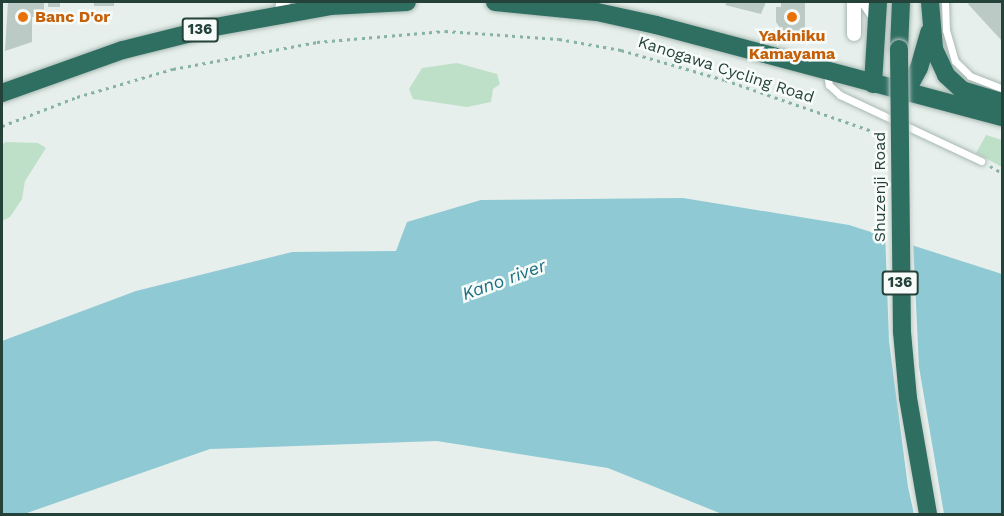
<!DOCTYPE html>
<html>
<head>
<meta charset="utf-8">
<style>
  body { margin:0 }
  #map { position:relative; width:1004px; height:516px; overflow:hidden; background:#e6efeb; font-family:"Work Sans",sans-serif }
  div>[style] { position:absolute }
  .green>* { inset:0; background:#bfe0c8 }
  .water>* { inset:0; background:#8ec9d4 }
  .pier>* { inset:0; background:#e6efeb }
  .building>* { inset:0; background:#bbcac4; transform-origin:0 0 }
  .path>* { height:3px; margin-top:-1.5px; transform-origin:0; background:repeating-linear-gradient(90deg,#86b3a5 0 3px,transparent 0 7.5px) }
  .roads { filter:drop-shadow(0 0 2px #a8b8b2) drop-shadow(0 0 2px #a8b8b2) }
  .lane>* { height:7px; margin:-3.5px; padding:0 3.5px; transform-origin:3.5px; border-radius:3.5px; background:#fff }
  .street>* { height:14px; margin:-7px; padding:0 7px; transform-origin:7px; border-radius:7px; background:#fff }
  .highway>* { height:18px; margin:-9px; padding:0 9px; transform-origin:9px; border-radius:9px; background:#2f6f62 }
  .bridges { filter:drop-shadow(0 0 2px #c2cac8) drop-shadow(0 0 2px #c2cac8) }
  .highway-bridge>* { height:18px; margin:-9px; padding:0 9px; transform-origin:9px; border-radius:9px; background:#2f6f62 }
  .dots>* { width:16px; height:16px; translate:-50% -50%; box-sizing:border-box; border:3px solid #f7fbf9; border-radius:50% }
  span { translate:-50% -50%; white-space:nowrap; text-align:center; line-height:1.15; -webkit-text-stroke:5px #f7fbf9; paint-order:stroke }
  .shield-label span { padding:2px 4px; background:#f7fbf9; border:2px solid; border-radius:4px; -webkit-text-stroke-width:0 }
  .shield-label { font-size:15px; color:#24423a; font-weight:700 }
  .food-label { font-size:16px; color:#c56008; font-weight:700 }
  .left { translate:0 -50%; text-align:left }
  .street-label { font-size:16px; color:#24423a }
  .water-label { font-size:18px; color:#1c6f80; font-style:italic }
  .frame { position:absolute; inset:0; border:3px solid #24423a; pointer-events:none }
</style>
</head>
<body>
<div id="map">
  <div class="green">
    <div style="clip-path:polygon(457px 63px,497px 74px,500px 84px,493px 89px,491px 102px,467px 107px,413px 99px,409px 89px,422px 68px)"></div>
    <div style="clip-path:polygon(986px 135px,1002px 140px,1002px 167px,976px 153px)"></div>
    <div style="clip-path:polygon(6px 142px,38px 143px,46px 148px,25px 181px,22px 199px,10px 217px,2px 221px,2px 144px)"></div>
  </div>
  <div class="water">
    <div style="clip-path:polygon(683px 198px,849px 225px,1002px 274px,1002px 514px,722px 514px,608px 468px,437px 441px,210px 449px,24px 514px,2px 514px,2px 341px,136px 291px,292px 252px,396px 251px,407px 222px,481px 200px)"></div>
  </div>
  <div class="pier">
    <div style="clip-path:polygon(885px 232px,913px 241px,919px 367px,944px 514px,914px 514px,908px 487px,889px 341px)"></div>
  </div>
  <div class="building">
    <div style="clip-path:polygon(8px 2px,44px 2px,44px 17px,32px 17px,32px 42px,5px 51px)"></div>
    <div style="left:48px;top:2px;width:12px;height:5px"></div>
    <div style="left:94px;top:2px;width:20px;height:4px"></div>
    <div style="clip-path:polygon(727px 2px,766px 2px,761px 14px,725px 5px)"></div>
    <div style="clip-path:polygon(781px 2px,805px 2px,805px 32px,783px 32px,776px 22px,776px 7px,781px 7px)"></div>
    <div style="clip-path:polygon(970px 2px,1002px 2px,1002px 41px,968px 4px)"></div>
  </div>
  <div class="path">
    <div style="left:2px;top:126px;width:80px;rotate:-21.1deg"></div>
    <div style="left:77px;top:97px;width:100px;rotate:-16.3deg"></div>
    <div style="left:173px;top:69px;width:147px;rotate:-10.6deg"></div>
    <div style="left:317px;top:42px;width:128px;rotate:-4.9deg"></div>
    <div style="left:445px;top:31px;width:114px;rotate:4deg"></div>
    <div style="left:559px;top:39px;width:63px;rotate:10.1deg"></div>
    <div style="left:621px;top:50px;width:108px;rotate:16.1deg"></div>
    <div style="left:725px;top:80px;width:168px;rotate:19.1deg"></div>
    <div style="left:990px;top:166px;width:14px;rotate:30deg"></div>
  </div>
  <div class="roads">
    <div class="lane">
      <div style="left:945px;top:2px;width:28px;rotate:88deg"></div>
      <div style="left:946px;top:30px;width:32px;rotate:74deg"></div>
      <div style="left:955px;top:61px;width:21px;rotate:45deg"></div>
      <div style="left:970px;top:76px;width:34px;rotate:21deg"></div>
      <div style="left:827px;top:73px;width:12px;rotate:81deg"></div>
      <div style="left:829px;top:85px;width:15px;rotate:42deg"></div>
      <div style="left:840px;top:95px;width:156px;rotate:25.1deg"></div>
    </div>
    <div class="street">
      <div style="left:854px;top:2px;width:32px;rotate:90deg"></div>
      <div style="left:866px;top:2px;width:22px;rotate:56deg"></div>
      <div style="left:282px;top:14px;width:12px;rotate:-85deg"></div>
    </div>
    <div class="highway">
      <div style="left:495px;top:2px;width:102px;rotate:5.6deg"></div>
      <div style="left:597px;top:12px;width:60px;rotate:12.4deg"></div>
      <div style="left:656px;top:25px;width:358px;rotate:14.9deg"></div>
      <div style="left:930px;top:2px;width:47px;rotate:85.1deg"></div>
      <div style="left:934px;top:49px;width:29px;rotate:65deg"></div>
      <div style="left:946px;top:75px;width:22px;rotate:43deg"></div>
      <div style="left:962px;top:90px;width:42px;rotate:16.7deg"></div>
      <div style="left:899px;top:49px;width:47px;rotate:-87.6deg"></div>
      <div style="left:873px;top:84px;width:82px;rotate:-86.5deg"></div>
      <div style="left:906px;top:92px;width:27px;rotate:-62deg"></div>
      <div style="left:919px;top:68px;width:37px;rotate:-74deg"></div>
      <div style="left:2px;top:93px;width:128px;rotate:-19.6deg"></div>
      <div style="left:123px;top:50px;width:95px;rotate:-14deg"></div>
      <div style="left:215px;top:27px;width:117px;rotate:-10.3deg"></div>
      <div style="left:330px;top:6px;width:77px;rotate:-3deg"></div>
    </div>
  </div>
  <div class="bridges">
    <div class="highway-bridge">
      <div style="left:899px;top:49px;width:283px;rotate:89.4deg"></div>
      <div style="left:902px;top:332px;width:66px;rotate:84.8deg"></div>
      <div style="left:908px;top:398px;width:118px;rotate:80.2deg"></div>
    </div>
  </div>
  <div class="dots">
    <div style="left:23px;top:17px;background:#e8710a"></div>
    <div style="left:792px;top:17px;background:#e8710a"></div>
  </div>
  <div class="shield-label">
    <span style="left:200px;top:30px">136</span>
    <span style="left:900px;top:283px">136</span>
  </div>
  <div class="food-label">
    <span class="left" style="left:35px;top:17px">Banc D'or</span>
    <span style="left:792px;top:45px">Yakiniku<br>Kamayama</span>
  </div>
  <div class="street-label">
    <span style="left:726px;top:70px;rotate:18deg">Kanogawa Cycling Road</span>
    <span style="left:880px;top:187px;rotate:-90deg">Shuzenji Road</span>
  </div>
  <div class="water-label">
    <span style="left:504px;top:280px;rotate:-20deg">Kano river</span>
  </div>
  <div class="frame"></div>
</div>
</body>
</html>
